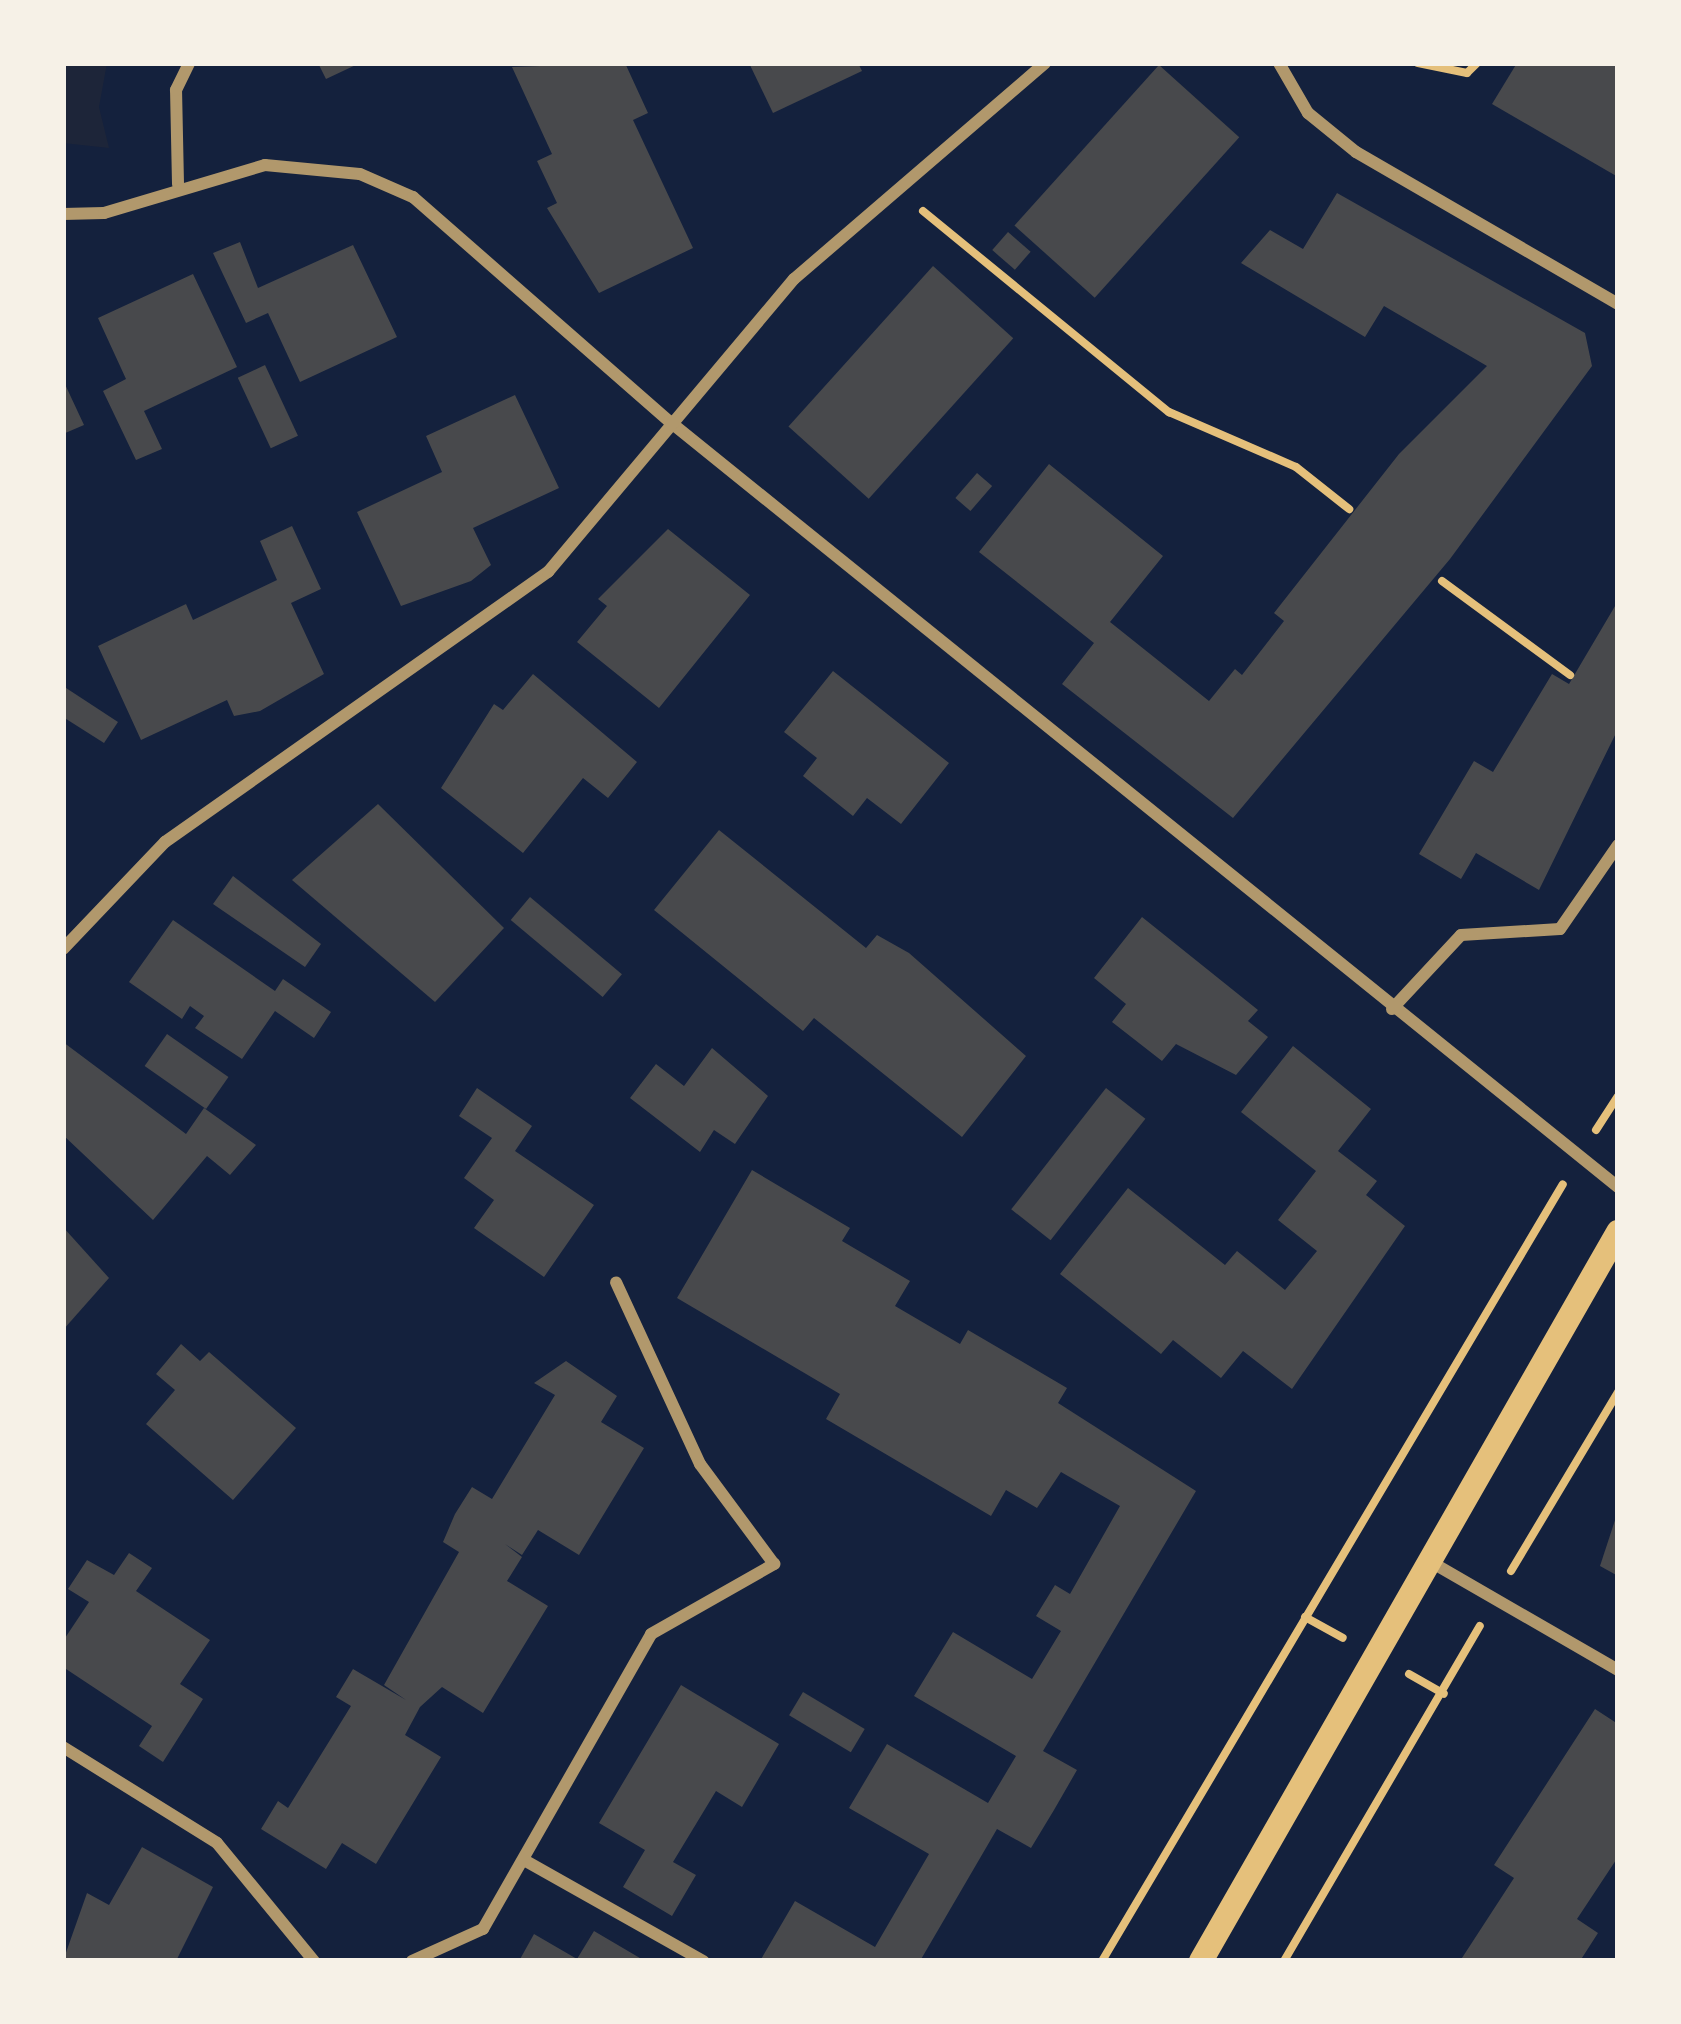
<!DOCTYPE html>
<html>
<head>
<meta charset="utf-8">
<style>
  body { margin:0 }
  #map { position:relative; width:1681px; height:2024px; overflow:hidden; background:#14213d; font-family:"Asap Condensed",sans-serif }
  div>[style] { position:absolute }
  .green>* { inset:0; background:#1d2539 }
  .building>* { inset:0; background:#48494c; transform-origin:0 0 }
  .path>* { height:8px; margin:-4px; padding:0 4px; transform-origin:4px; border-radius:4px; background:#e5c07b }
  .minor>* { height:12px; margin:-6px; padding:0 6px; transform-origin:6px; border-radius:6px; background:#b1986c }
  .secondary>* { height:24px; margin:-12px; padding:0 12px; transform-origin:12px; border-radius:12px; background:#e5c07b }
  span { translate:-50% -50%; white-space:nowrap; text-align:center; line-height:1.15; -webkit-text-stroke:12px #f6f1e7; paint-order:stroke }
  .frame { position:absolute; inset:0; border:66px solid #f6f1e7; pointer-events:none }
</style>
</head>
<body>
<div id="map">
  <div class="green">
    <div style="clip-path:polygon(63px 63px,107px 63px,99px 107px,109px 148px,63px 143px)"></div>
  </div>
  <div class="building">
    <div style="clip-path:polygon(318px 63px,360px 63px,326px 79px)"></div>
    <div style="clip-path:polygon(625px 63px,648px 113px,633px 120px,693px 248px,599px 293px,547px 208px,557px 203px,537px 161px,552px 154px,512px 67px)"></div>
    <div style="clip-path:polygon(749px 63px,858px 63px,862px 71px,773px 113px)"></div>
    <div style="clip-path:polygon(1517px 63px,1618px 63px,1618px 177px,1492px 104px)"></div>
    <div style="left:1159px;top:65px;width:108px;height:216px;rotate:42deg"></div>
    <div style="clip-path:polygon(1337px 193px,1585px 333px,1592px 366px,1450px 559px,1233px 818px,1062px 684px,1094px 643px,979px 552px,1049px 464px,1163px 556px,1110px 622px,1209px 701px,1235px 669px,1242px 675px,1284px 621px,1274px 613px,1399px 454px,1487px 366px,1384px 306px,1365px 337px,1241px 263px,1270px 230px,1303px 249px)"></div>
    <div style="left:1008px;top:232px;width:30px;height:24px;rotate:41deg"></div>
    <div style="clip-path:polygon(240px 242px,258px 288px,353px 245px,397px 337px,300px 382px,268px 313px,246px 323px,213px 253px)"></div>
    <div style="left:933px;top:266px;width:108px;height:216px;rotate:42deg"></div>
    <div style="clip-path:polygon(193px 274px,237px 367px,144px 411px,162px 449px,136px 460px,103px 391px,126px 379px,98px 318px)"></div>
    <div style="left:265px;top:365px;width:78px;height:30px;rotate:65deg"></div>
    <div style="clip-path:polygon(63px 380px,84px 425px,63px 434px)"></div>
    <div style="clip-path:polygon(515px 395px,559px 488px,473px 528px,491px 565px,471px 581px,401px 606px,357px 512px,442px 472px,426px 436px)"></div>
    <div style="left:977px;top:473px;width:20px;height:33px;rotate:41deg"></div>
    <div style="clip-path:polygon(292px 526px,321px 589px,291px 603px,324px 674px,260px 711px,234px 716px,227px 700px,141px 740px,98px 646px,186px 604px,193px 620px,277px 580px,260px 541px)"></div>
    <div style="clip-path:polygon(668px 529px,750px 595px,659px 708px,577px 642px,607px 606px,598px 599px)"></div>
    <div style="clip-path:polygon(1618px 601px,1618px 729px,1539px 890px,1476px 853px,1461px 879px,1419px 854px,1474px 761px,1493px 772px,1552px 674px,1569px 684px)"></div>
    <div style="clip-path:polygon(833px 671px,949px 763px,901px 824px,867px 798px,853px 816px,803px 776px,817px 758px,784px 732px)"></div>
    <div style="clip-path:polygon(533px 674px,637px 762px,608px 798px,583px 778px,523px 853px,441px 788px,494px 704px,503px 710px)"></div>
    <div style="clip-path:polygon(63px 686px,118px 722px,104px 743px,63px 717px)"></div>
    <div style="clip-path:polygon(378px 804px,504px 928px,435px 1002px,292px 880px)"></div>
    <div style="clip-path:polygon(719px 830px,866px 948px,877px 935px,909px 953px,1026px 1056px,962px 1137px,814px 1018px,803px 1031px,654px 910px)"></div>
    <div style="clip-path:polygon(233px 876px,321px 944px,305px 967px,213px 904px)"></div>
    <div style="left:530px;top:897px;width:120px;height:30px;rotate:40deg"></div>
    <div style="clip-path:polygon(1142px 917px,1258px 1010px,1248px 1021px,1268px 1037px,1236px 1075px,1176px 1044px,1162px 1061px,1112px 1022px,1126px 1004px,1094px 978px)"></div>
    <div style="clip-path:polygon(173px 920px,275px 991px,283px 979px,331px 1012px,314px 1038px,275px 1011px,242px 1059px,195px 1028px,204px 1016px,190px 1006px,182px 1019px,129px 982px)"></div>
    <div style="left:167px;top:1034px;width:75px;height:39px;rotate:35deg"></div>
    <div style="clip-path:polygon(63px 1042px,186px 1134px,204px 1108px,256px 1145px,230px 1175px,207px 1156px,153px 1220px,63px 1135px)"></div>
    <div style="clip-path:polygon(1293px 1046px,1371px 1109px,1338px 1151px,1377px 1181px,1366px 1195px,1405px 1226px,1292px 1389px,1243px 1351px,1221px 1378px,1173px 1340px,1161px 1354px,1060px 1274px,1128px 1188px,1225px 1265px,1237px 1251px,1285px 1290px,1317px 1251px,1278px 1220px,1316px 1171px,1241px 1112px)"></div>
    <div style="clip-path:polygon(712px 1048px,768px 1096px,735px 1144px,714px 1130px,700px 1152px,630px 1098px,656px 1064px,684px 1086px)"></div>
    <div style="clip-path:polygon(477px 1088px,532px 1126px,515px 1151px,594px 1205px,544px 1277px,474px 1228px,494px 1200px,464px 1178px,492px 1138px,459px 1116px)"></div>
    <div style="left:1106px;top:1088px;width:50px;height:154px;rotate:38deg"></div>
    <div style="clip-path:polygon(752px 1170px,850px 1228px,842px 1241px,910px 1281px,895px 1306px,960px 1344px,968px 1330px,1067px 1388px,1058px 1403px,1196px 1491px,1043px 1751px,1077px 1770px,1054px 1810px,1031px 1848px,997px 1829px,920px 1961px,760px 1961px,795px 1901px,875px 1947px,929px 1854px,849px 1808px,887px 1744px,988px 1803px,1016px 1756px,914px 1696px,953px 1632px,1032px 1679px,1061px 1631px,1036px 1616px,1055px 1585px,1070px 1594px,1120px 1506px,1061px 1472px,1037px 1508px,1006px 1490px,991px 1516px,826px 1419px,840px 1394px,677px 1298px)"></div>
    <div style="clip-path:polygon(63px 1227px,109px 1278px,63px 1330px)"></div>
    <div style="clip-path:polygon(181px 1344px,200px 1361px,209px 1352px,296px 1428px,233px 1500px,146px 1424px,175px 1390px,156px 1374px)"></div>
    <div style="clip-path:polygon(566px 1361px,617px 1396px,601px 1422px,644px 1448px,579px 1555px,538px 1530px,522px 1555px,505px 1544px,522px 1557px,507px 1581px,548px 1606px,483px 1713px,442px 1687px,420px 1707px,405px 1735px,441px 1757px,376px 1864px,342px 1843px,326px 1869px,261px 1829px,278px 1801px,288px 1808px,351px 1706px,336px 1697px,353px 1669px,406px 1700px,384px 1685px,459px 1552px,443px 1542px,455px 1514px,472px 1487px,492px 1499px,555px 1395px,534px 1383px)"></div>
    <div style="clip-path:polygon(1618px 1511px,1618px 1576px,1600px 1566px)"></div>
    <div style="clip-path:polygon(129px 1553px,152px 1568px,136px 1591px,210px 1640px,180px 1684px,203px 1699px,163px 1762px,139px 1746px,152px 1726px,63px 1667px,63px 1641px,89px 1602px,68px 1589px,87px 1560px,114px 1575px)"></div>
    <div style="clip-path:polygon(681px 1685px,779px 1744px,742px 1807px,716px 1791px,673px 1862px,696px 1875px,672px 1916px,623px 1887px,645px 1850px,599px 1823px)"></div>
    <div style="left:803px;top:1692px;width:72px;height:27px;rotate:31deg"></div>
    <div style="clip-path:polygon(1595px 1709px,1618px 1724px,1618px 1857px,1577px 1919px,1598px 1933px,1580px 1961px,1460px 1961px,1514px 1878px,1494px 1865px)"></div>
    <div style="clip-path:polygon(142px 1847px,213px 1887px,176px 1961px,63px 1961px,87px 1893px,109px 1905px)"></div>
    <div style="clip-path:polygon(594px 1931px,645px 1961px,519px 1961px,534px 1934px,577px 1959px)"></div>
  </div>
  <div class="path">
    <div style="left:1418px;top:63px;width:50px;rotate:11.5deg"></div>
    <div style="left:1467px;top:73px;width:14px;rotate:-45deg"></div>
    <div style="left:923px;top:211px;width:318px;rotate:39.3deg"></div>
    <div style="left:1169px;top:412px;width:138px;rotate:23.4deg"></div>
    <div style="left:1296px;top:467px;width:68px;rotate:38.4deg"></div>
    <div style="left:1442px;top:581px;width:159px;rotate:36.3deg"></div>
    <div style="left:1596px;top:1130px;width:40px;rotate:-57.1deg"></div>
    <div style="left:1511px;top:1571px;width:209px;rotate:-59.1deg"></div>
    <div style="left:1305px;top:1617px;width:43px;rotate:28.9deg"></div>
    <div style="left:1409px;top:1674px;width:40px;rotate:29.7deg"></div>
    <div style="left:1102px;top:1961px;width:903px;rotate:-59.32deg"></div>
    <div style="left:1284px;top:1961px;width:388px;rotate:-59.7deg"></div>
  </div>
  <div class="minor">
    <div style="left:1279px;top:63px;width:58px;rotate:59.9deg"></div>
    <div style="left:1308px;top:113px;width:62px;rotate:39.1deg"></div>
    <div style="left:1356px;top:152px;width:303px;rotate:30.1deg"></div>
    <div style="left:178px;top:184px;width:94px;rotate:-91.2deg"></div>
    <div style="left:176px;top:90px;width:30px;rotate:-64deg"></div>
    <div style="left:63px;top:214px;width:41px;rotate:-1.4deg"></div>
    <div style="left:104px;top:213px;width:168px;rotate:-16.6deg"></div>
    <div style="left:265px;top:165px;width:95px;rotate:5.4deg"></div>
    <div style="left:360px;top:174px;width:58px;rotate:23.5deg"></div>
    <div style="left:413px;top:197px;width:340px;rotate:41.2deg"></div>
    <div style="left:669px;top:421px;width:1220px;rotate:38.91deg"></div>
    <div style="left:63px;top:949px;width:148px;rotate:-46.4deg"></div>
    <div style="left:165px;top:842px;width:469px;rotate:-35.2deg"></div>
    <div style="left:548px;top:572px;width:383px;rotate:-50deg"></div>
    <div style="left:794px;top:279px;width:331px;rotate:-40.7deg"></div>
    <div style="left:1392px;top:1009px;width:101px;rotate:-47deg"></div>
    <div style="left:1461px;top:935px;width:99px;rotate:-3.5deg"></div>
    <div style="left:1560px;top:929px;width:102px;rotate:-55.4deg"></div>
    <div style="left:1431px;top:1562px;width:216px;rotate:30deg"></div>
    <div style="left:63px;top:1747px;width:181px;rotate:31.9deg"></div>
    <div style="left:217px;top:1843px;width:153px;rotate:50.6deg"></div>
    <div style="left:524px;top:1860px;width:206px;rotate:29.4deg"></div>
    <div style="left:412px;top:1961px;width:78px;rotate:-24.3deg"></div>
    <div style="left:483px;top:1929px;width:339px;rotate:-60.3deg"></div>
    <div style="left:651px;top:1634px;width:142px;rotate:-29.6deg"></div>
    <div style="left:774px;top:1564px;width:124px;rotate:-126.5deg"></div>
    <div style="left:700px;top:1464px;width:200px;rotate:-114.8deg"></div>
  </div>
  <div class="secondary">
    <div style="left:1201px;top:1961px;width:840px;rotate:-60.23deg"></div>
  </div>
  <div class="frame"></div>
</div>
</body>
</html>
